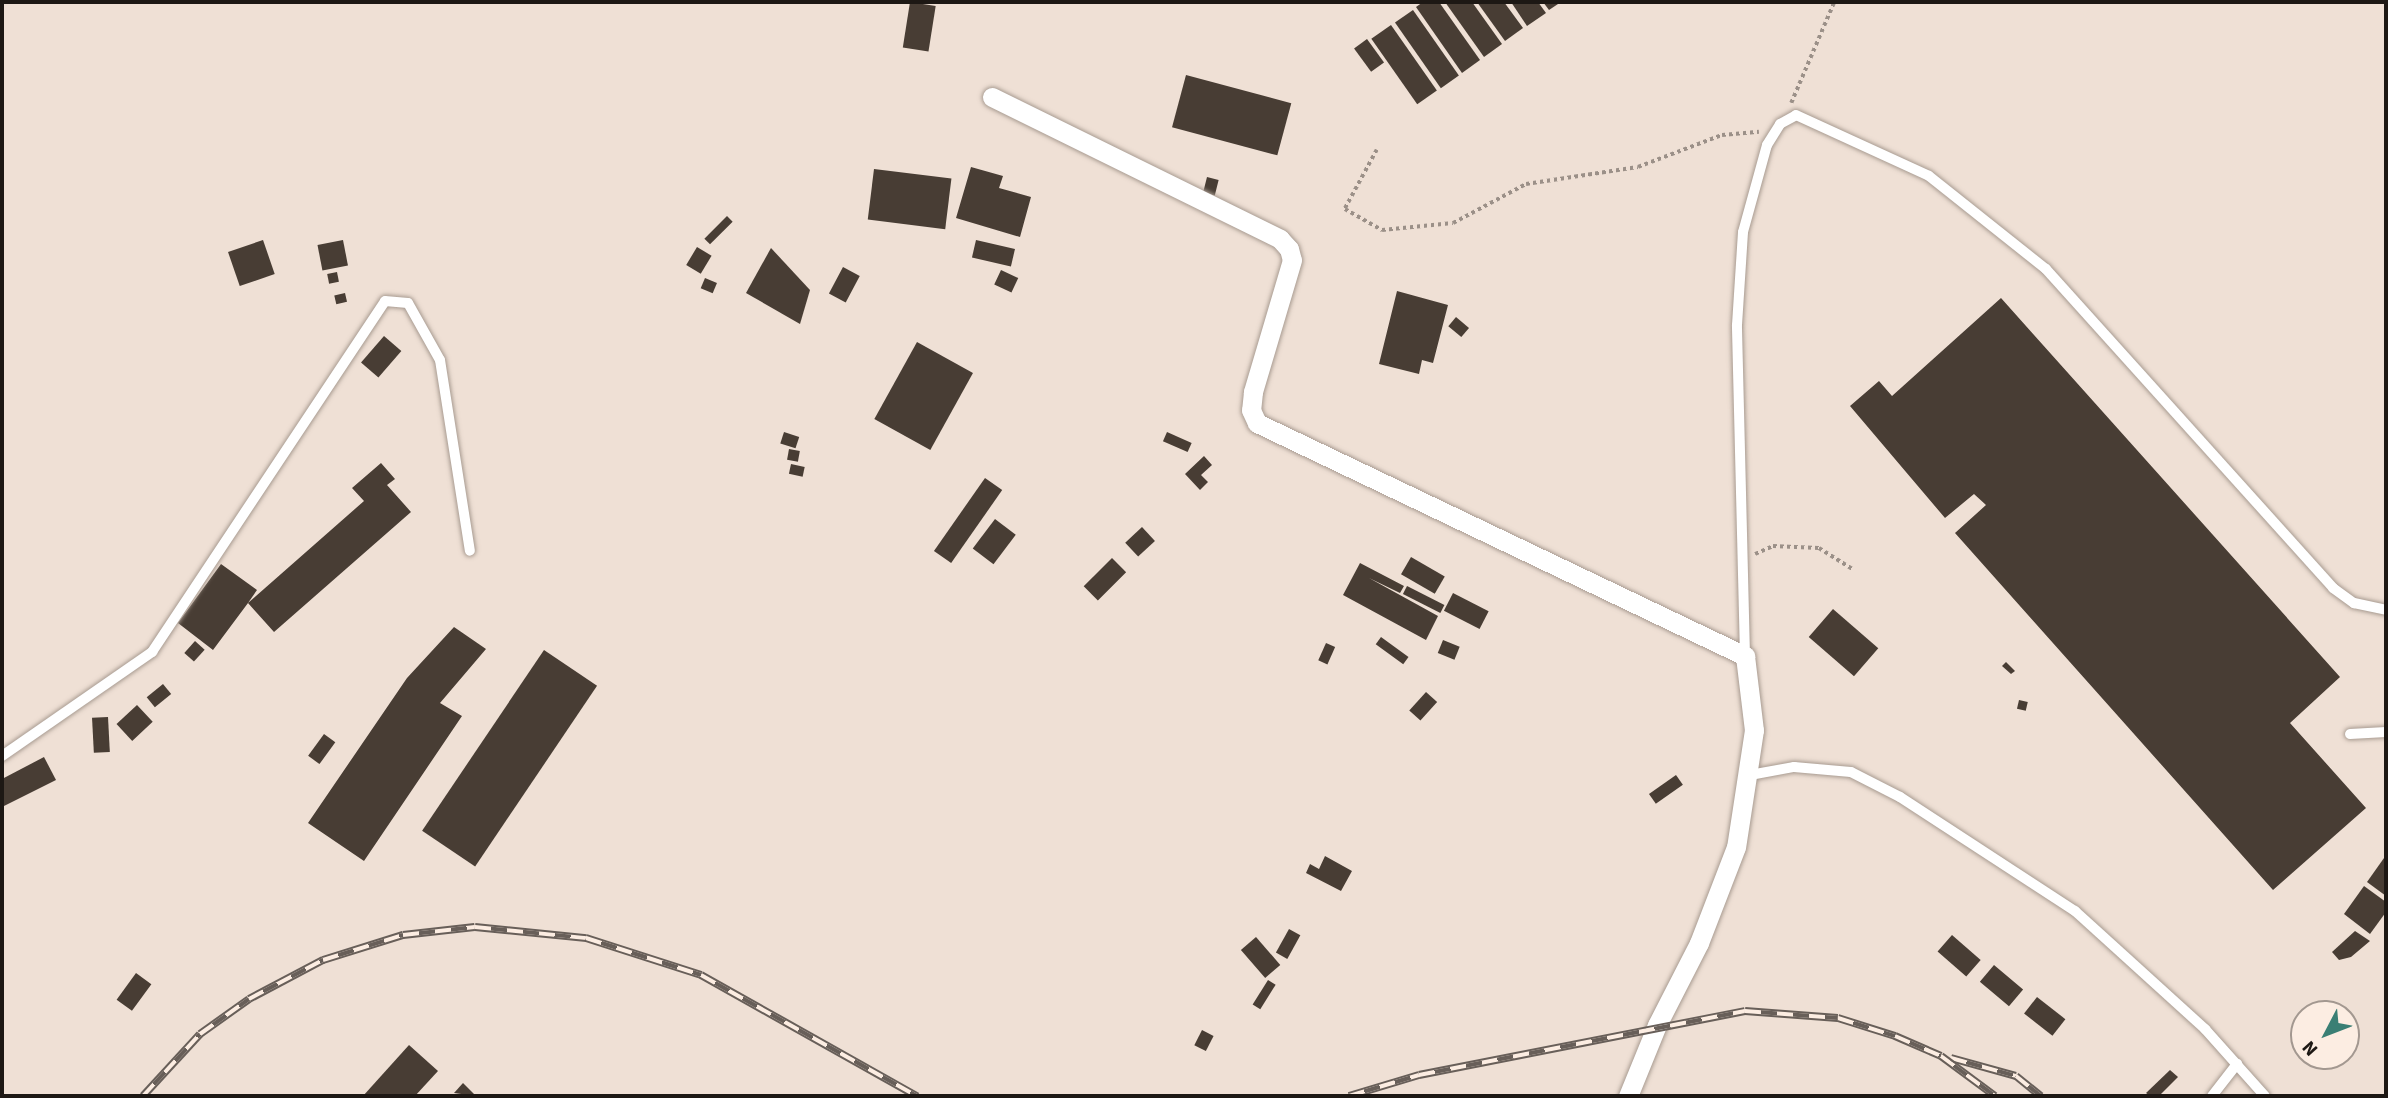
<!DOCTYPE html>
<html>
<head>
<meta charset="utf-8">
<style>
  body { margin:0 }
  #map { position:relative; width:2388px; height:1098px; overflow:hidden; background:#efe0d5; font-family:"Source Sans 3",sans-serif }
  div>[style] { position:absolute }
  .building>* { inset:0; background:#483d34; transform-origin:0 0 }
  .path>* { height:3.5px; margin-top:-1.75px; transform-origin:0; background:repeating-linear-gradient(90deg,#9b9088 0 3.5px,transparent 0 7px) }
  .roads { filter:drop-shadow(0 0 2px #a89b91) drop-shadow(0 0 2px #a89b91) }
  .lane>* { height:10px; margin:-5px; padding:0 5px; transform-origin:5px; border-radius:5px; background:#fff }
  .street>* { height:19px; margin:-9.5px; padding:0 9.5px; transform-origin:9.5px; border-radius:9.5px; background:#fff }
  .rail>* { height:8px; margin-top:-4px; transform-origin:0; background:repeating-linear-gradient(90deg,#fcede2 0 16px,#685f59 0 32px); box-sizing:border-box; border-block:2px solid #685f59 }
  span { translate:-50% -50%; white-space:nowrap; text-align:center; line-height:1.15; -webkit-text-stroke:7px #fcede2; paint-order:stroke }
  .frame { position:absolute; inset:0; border:4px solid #1d1814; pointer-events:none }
  .north { position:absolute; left:2290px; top:1000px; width:70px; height:70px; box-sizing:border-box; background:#fcede2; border:2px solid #a39890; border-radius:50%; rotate:228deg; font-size:19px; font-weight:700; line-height:28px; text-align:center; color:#1d1814 }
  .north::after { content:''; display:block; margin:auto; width:24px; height:32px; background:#3a7f74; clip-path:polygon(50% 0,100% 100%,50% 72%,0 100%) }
</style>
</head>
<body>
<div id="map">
  <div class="building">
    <div style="left:910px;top:2px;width:26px;height:46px;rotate:9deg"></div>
    <div style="clip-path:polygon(1423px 2px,1439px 2px,1480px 60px,1462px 73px,1416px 7px)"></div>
    <div style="clip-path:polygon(1445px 2px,1472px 2px,1502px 44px,1484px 57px)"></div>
    <div style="clip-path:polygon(1477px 2px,1504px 2px,1523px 28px,1505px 41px)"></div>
    <div style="clip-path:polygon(1511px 2px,1538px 2px,1546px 13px,1527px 26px)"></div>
    <div style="clip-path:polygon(1543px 2px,1561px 2px,1549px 10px)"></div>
    <div style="left:1413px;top:10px;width:80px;height:22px;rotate:55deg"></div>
    <div style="left:1391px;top:25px;width:80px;height:24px;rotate:55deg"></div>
    <div style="left:1367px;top:39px;width:29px;height:16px;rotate:54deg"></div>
    <div style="left:1186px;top:75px;width:109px;height:54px;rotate:15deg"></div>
    <div style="clip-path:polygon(971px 167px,1003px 176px,999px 188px,1031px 197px,1020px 237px,956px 218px)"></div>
    <div style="left:874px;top:169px;width:78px;height:51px;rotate:7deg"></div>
    <div style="left:1207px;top:177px;width:12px;height:16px;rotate:14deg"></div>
    <div style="left:727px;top:216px;width:8px;height:32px;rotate:45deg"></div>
    <div style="left:263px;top:240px;width:36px;height:37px;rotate:71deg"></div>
    <div style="left:343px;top:240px;width:26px;height:26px;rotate:79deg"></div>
    <div style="left:976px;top:240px;width:40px;height:18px;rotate:13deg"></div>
    <div style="left:697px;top:247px;width:17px;height:21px;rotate:31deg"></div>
    <div style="clip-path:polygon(771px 248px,810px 290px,800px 324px,746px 293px)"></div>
    <div style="left:843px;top:267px;width:19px;height:30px;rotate:28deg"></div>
    <div style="left:1001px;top:270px;width:19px;height:16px;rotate:25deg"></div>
    <div style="left:337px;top:272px;width:10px;height:10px;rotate:79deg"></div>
    <div style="left:705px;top:278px;width:13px;height:11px;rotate:23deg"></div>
    <div style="clip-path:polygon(1397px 291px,1448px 305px,1433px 363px,1422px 360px,1419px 374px,1379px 364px)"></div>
    <div style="left:345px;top:293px;width:9px;height:11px;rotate:77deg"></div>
    <div style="clip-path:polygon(2001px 298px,2340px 677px,2290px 723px,2366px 808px,2273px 890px,1955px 533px,1986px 505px,1974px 494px,1945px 518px,1850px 406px,1879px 381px,1892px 396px)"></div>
    <div style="left:1456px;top:317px;width:17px;height:12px;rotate:40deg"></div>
    <div style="left:384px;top:336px;width:23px;height:35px;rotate:41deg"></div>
    <div style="left:917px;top:342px;width:64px;height:88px;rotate:29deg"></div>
    <div style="left:784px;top:432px;width:16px;height:12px;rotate:18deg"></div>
    <div style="left:1167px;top:432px;width:27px;height:10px;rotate:24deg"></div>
    <div style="left:789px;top:449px;width:11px;height:11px;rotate:10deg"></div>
    <div style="clip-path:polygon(1204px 456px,1212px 465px,1201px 475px,1208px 482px,1200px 490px,1185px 474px)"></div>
    <div style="clip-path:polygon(381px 463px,395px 479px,387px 485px,411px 512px,274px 632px,248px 603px,213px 650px,178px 623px,221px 564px,257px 590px,248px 603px,364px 501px,352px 488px)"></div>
    <div style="left:791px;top:464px;width:14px;height:10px;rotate:12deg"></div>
    <div style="left:985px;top:478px;width:21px;height:89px;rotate:35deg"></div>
    <div style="left:995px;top:519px;width:26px;height:37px;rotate:37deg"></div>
    <div style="left:1142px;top:527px;width:19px;height:23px;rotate:47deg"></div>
    <div style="left:1411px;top:557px;width:39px;height:20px;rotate:30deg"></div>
    <div style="left:1112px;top:558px;width:20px;height:40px;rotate:45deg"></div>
    <div style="clip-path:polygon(1360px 563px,1404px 586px,1400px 593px,1369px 578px,1438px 616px,1426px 640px,1343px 595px)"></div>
    <div style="left:1407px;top:586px;width:42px;height:9px;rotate:27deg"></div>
    <div style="left:1453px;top:593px;width:40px;height:20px;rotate:27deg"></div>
    <div style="left:1833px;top:609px;width:60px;height:37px;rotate:41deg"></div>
    <div style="clip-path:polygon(454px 627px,486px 649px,440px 703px,462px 716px,364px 861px,308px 823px,407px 678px)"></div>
    <div style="left:1381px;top:637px;width:34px;height:9px;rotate:36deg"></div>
    <div style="left:1443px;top:640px;width:18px;height:14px;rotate:22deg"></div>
    <div style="left:195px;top:641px;width:13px;height:16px;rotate:42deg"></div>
    <div style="left:1326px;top:643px;width:10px;height:19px;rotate:24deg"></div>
    <div style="left:544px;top:650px;width:64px;height:218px;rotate:34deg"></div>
    <div style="clip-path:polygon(2006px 662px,2015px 671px,2011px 674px,2002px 666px)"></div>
    <div style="left:163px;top:684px;width:13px;height:21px;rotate:51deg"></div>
    <div style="left:1426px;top:692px;width:15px;height:25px;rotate:42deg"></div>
    <div style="left:2019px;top:700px;width:9px;height:9px;rotate:13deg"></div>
    <div style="left:137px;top:705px;width:23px;height:28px;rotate:47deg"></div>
    <div style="left:108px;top:717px;width:35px;height:16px;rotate:87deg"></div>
    <div style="left:324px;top:734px;width:14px;height:27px;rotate:36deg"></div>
    <div style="clip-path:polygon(44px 757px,56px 780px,2px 807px,2px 779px)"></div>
    <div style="left:1676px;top:775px;width:12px;height:33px;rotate:55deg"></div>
    <div style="clip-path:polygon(1325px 856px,1352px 871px,1341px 891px,1306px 873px,1310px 864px,1319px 869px)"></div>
    <div style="clip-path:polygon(2384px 858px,2386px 860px,2386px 896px,2367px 882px)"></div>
    <div style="clip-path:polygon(2364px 886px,2386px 902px,2386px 912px,2370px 934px,2344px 914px)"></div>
    <div style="left:1289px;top:929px;width:13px;height:27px;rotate:29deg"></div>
    <div style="clip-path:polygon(2355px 931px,2370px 941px,2351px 957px,2339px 960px,2332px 952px)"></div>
    <div style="left:1952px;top:935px;width:38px;height:22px;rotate:41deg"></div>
    <div style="left:1256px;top:937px;width:37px;height:20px;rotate:49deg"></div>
    <div style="left:1994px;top:965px;width:38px;height:22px;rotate:40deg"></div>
    <div style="left:136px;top:973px;width:19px;height:33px;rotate:36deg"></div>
    <div style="left:1268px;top:980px;width:9px;height:29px;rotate:32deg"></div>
    <div style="left:2037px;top:997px;width:36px;height:21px;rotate:38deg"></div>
    <div style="left:1202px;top:1030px;width:13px;height:17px;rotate:27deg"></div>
    <div style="clip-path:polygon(409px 1045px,438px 1071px,415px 1096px,363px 1096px)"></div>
    <div style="clip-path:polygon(2170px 1070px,2178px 1077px,2159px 1096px,2150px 1096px,2146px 1093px)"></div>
    <div style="clip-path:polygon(463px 1083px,476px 1096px,454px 1093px)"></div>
  </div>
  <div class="path">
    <div style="left:1791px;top:103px;width:110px;rotate:-66.9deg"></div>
    <div style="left:1377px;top:150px;width:67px;rotate:118.5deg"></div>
    <div style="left:1345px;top:209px;width:43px;rotate:29.6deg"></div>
    <div style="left:1382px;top:230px;width:71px;rotate:-5.6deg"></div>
    <div style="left:1453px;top:223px;width:83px;rotate:-28.1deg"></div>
    <div style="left:1526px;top:184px;width:113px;rotate:-8.6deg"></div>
    <div style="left:1638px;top:167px;width:90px;rotate:-20.9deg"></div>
    <div style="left:1722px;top:135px;width:37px;rotate:-5deg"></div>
    <div style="left:1755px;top:554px;width:20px;rotate:-24deg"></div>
    <div style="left:1773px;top:546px;width:46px;rotate:2.5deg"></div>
    <div style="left:1819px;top:548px;width:41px;rotate:32.2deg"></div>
  </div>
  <div class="roads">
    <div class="lane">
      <div style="left:1745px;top:656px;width:331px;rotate:-91.4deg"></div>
      <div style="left:1737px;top:325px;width:93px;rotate:-86.3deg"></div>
      <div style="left:1743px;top:232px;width:90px;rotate:-74.6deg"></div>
      <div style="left:1767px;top:145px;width:25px;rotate:-58deg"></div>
      <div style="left:1780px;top:124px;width:18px;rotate:-29deg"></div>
      <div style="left:1796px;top:115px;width:146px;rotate:24.6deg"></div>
      <div style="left:1929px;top:176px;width:149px;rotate:38.5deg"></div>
      <div style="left:2046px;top:269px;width:429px;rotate:48deg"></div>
      <div style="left:2333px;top:588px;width:26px;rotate:36deg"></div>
      <div style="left:2354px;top:603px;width:33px;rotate:12deg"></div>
      <div style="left:2350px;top:734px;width:36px;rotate:-3deg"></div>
      <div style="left:2px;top:756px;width:183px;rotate:-34.7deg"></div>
      <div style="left:152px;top:652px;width:421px;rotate:-56.4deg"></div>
      <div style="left:385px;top:301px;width:23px;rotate:5deg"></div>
      <div style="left:408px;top:303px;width:65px;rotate:60.7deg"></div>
      <div style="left:440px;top:360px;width:193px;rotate:81.1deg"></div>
      <div style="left:1750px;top:775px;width:45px;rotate:-10.3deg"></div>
      <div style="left:1794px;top:767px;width:57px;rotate:5deg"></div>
      <div style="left:1851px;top:772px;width:55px;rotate:27deg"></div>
      <div style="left:1900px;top:797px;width:209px;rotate:33.1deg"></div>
      <div style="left:2075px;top:911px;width:176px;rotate:42.2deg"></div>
      <div style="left:2205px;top:1029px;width:90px;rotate:48.2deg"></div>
      <div style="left:2212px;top:1096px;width:41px;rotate:-52deg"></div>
    </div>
    <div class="street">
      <div style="left:992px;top:97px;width:321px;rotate:26.2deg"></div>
      <div style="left:1280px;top:239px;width:13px;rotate:48deg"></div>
      <div style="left:1289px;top:249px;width:11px;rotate:75deg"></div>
      <div style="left:1292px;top:260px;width:138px;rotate:106.5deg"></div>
      <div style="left:1253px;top:392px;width:18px;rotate:96deg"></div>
      <div style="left:1251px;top:410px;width:14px;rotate:65deg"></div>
      <div style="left:1257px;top:423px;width:541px;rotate:25.52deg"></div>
      <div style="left:1745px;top:656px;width:75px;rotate:83.1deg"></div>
      <div style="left:1754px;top:730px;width:118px;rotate:98.7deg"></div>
      <div style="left:1736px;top:847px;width:103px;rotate:111.1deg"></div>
      <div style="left:1699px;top:943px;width:92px;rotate:117.1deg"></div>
      <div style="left:1657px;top:1025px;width:77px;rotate:112.2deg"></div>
    </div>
  </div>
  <div class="rail">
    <div style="left:1951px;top:1058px;width:67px;rotate:15.5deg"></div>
    <div style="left:2016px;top:1076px;width:32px;rotate:39deg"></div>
    <div style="left:143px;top:1096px;width:84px;rotate:-47.4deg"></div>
    <div style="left:200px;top:1034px;width:60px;rotate:-35.5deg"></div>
    <div style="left:249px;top:999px;width:84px;rotate:-27.8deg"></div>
    <div style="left:323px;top:960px;width:84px;rotate:-17.4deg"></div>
    <div style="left:403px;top:935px;width:72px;rotate:-6.3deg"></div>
    <div style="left:475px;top:927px;width:112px;rotate:5.7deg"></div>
    <div style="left:586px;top:938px;width:121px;rotate:17.8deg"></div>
    <div style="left:701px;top:975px;width:248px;rotate:29.3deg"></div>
    <div style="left:1349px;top:1096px;width:73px;rotate:-16.7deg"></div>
    <div style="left:1419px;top:1075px;width:332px;rotate:-11.1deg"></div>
    <div style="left:1745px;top:1011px;width:93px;rotate:4.3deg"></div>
    <div style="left:1838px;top:1018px;width:60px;rotate:17.5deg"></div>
    <div style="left:1895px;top:1036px;width:50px;rotate:23.5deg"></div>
    <div style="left:1941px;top:1056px;width:67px;rotate:36.5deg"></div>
  </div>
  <div class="frame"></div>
  <div class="north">N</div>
</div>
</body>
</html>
